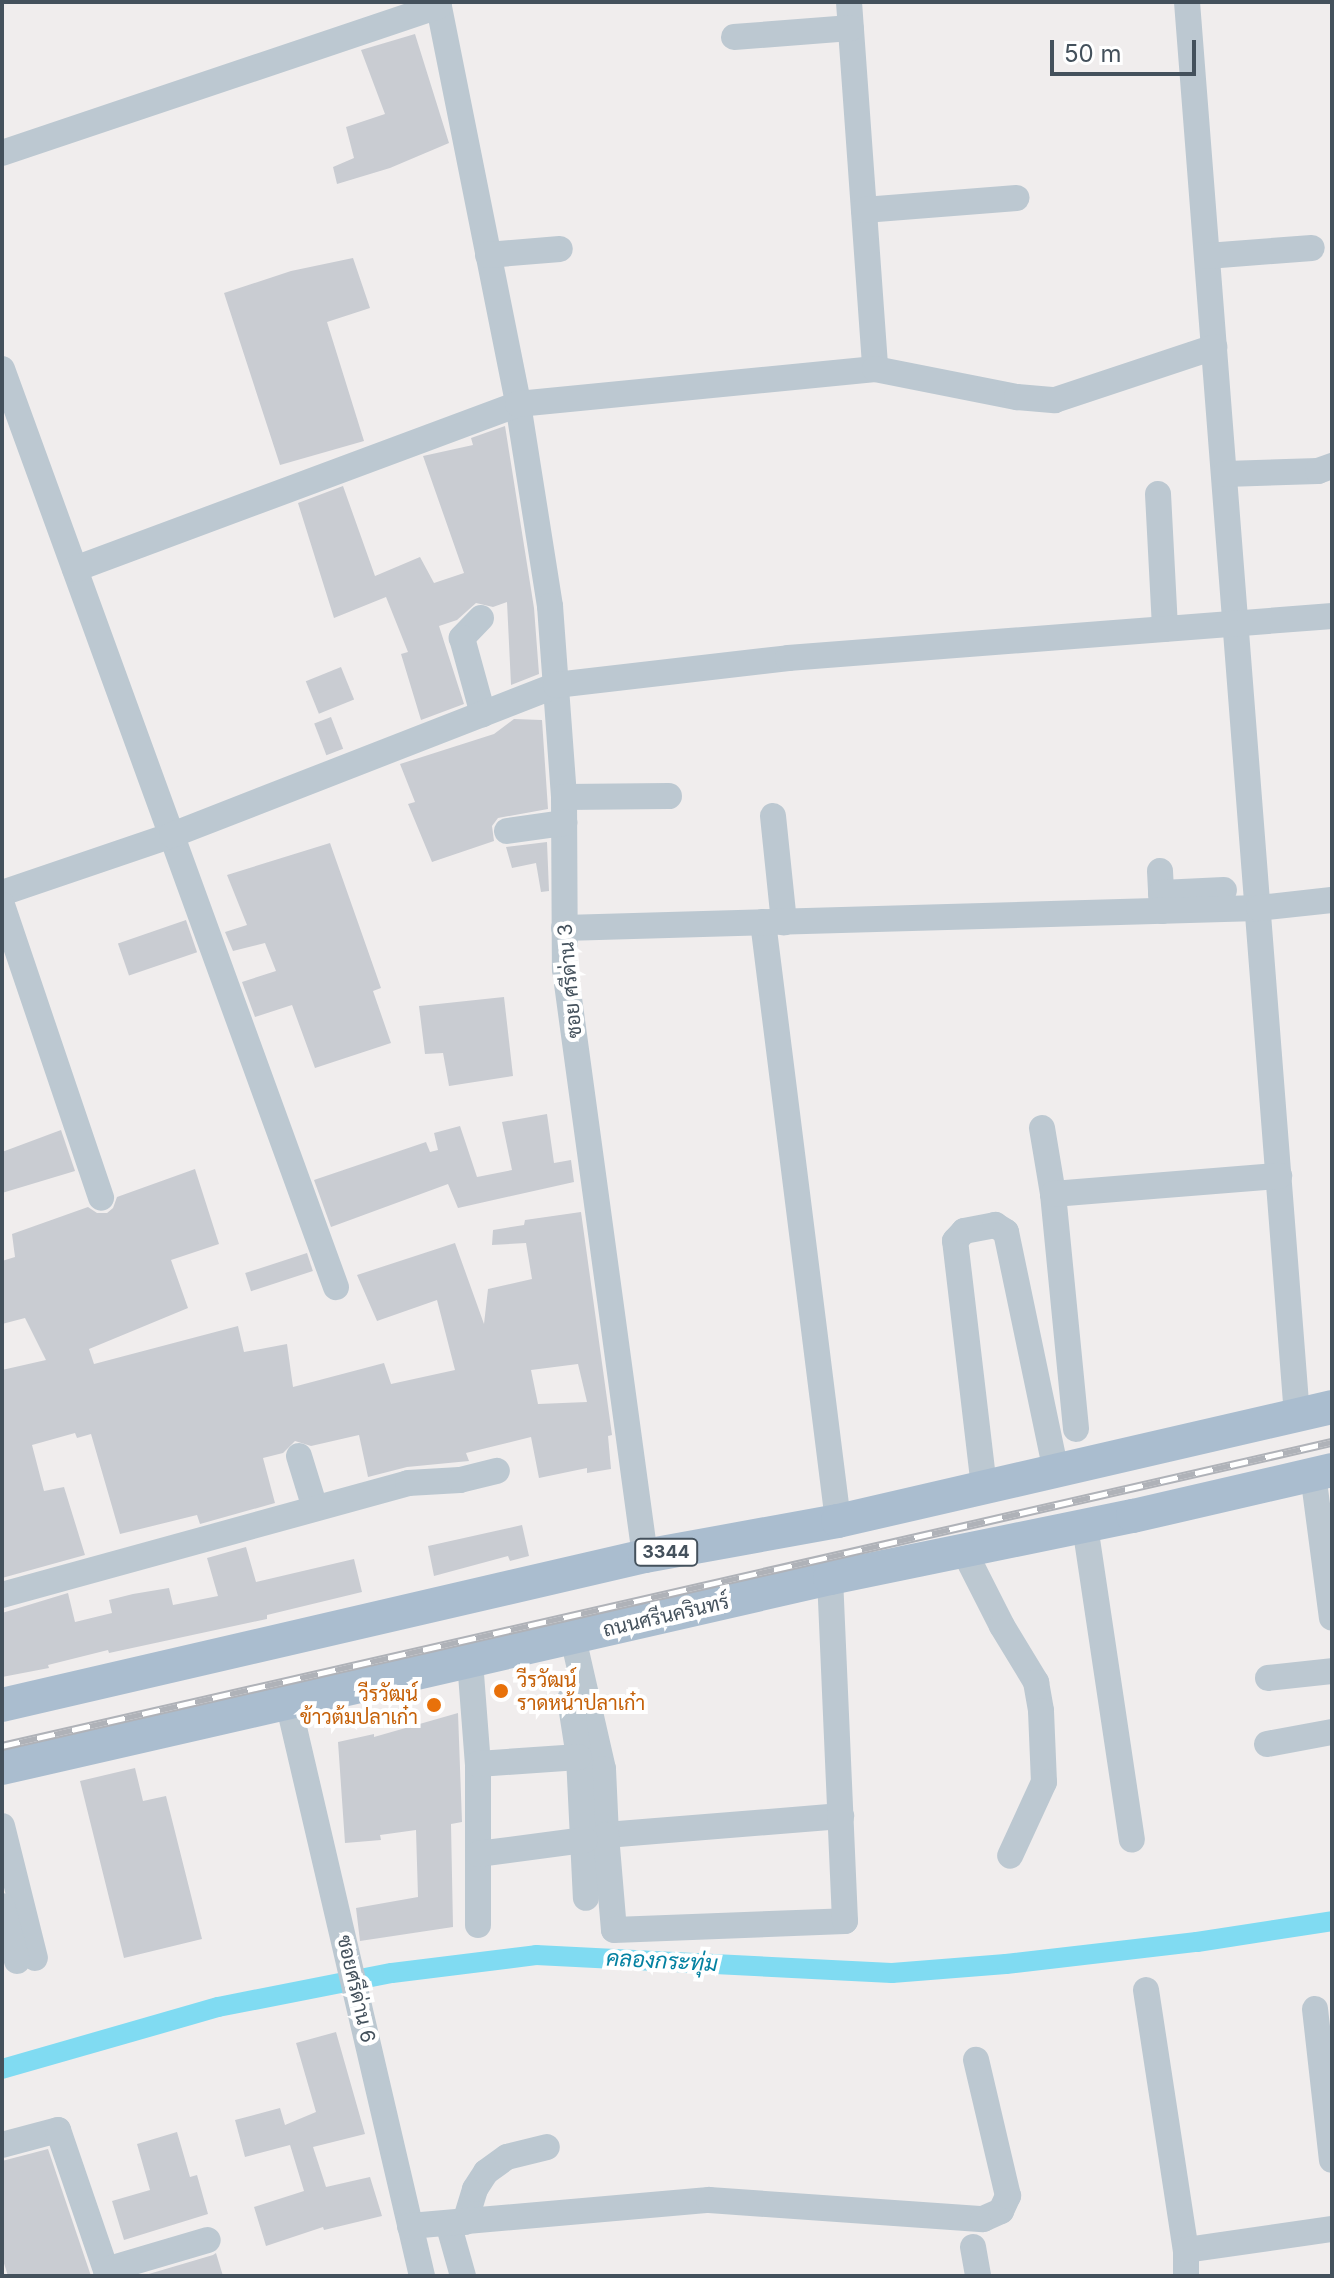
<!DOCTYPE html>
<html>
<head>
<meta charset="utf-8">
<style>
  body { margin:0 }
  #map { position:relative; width:1334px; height:2278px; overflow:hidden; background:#f0eded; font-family:Inter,Sarabun,sans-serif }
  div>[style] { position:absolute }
  .canal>* { height:20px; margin:-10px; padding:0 10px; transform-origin:10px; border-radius:10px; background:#80dbf2 }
  .building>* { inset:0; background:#c9ccd2; transform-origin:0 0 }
  .minor>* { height:26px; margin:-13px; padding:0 13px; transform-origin:13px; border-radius:13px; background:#bcc8d1 }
  .major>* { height:34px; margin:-17px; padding:0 17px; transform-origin:17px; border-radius:17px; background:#aabdcf }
  .rail>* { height:9px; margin-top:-4.5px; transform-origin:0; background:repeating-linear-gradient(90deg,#fff 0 18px,#afb2b8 0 36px); box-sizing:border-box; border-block:2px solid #afb2b8 }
  .dots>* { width:22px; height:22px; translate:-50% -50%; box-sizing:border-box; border:4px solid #fff; border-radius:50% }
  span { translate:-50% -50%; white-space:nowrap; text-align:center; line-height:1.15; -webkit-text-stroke:8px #fff; paint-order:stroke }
  .shield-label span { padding:2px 6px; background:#fff; border:2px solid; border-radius:6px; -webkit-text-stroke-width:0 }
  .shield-label { font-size:18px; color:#44515c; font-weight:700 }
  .street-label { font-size:20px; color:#44515c }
  .food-label { font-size:20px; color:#c56008 }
  .left { translate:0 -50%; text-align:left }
  .right { translate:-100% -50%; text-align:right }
  .water-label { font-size:22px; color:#0381a1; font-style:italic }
  .frame { position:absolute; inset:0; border:4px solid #44515c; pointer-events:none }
  .scale { position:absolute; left:1050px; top:40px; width:146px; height:36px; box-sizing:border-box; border:4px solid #44515c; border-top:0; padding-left:10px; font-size:24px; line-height:28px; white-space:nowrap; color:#44515c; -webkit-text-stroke:6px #fff; paint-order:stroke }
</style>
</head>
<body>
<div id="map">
  <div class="canal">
    <div style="left:2px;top:2069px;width:225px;rotate:-16deg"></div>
    <div style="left:218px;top:2007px;width:177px;rotate:-11.1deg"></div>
    <div style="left:392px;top:1973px;width:145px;rotate:-7.1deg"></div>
    <div style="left:536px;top:1955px;width:356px;rotate:2.9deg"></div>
    <div style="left:892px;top:1973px;width:114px;rotate:-4.5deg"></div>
    <div style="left:1006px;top:1964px;width:192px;rotate:-6.6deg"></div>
    <div style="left:1197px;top:1942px;width:137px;rotate:-8.8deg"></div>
  </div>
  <div class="building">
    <div style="clip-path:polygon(415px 34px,449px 143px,390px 168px,337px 184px,333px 167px,354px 158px,346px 127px,385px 114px,361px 50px)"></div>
    <div style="clip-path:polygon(353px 258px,370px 308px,327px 322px,364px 441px,280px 465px,224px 293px,291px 271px)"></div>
    <div style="clip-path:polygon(505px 426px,534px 608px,539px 674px,511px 685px,507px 602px,493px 607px,476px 603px,457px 620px,439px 626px,464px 704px,421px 720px,401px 654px,408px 652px,386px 597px,334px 618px,298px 503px,343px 486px,375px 576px,420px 557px,434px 583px,464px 573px,423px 456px,473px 445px,471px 438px)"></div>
    <div style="left:341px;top:667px;width:35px;height:38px;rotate:68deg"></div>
    <div style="left:331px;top:717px;width:34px;height:18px;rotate:69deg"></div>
    <div style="clip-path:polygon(514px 719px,542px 720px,548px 809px,498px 818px,492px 826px,494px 841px,432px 862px,408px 804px,415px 802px,400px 764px,494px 734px)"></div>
    <div style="clip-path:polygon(547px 842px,549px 891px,541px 892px,536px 863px,512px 868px,506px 847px)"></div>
    <div style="clip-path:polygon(330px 843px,381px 988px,373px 991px,391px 1043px,315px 1068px,292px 1005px,255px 1017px,242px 982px,276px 971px,265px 943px,233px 951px,225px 932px,247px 925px,227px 875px)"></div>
    <div style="left:186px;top:920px;width:34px;height:72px;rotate:71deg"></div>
    <div style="clip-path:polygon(504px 997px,513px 1076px,449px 1086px,443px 1053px,425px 1054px,419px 1006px)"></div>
    <div style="clip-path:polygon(547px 1114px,554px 1163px,571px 1160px,574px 1182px,458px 1208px,448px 1184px,331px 1227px,314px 1180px,426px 1142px,430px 1152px,438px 1150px,434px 1133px,460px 1126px,477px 1177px,512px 1170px,502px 1122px)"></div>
    <div style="clip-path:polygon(61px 1130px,75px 1171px,2px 1193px,2px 1152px)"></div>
    <div style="clip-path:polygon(evenodd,195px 1169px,219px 1244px,171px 1260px,188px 1308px,89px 1349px,94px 1364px,238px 1326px,244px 1352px,287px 1344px,293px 1387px,384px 1363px,391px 1384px,455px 1370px,437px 1300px,377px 1321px,357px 1275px,455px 1243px,484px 1324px,488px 1289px,532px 1279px,526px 1243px,492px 1245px,493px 1230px,524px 1225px,525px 1220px,581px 1212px,612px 1435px,608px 1436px,611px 1469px,587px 1473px,587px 1468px,539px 1478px,531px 1437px,466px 1453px,469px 1461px,407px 1467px,368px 1477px,359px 1435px,311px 1446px,295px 1441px,283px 1453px,263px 1458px,275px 1503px,200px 1524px,197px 1515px,120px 1534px,91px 1434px,77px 1438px,75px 1433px,32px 1445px,44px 1491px,64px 1487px,85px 1555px,2px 1578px,2px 1370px,46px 1360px,25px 1318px,2px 1324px,2px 1261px,15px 1257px,12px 1234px,88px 1207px,97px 1213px,107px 1213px,113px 1208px,117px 1197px,195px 1169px,578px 1364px,587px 1402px,538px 1404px,531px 1370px,578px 1364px)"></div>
    <div style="left:307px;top:1253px;width:19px;height:65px;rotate:72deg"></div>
    <div style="clip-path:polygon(522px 1525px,529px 1556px,510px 1561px,508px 1556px,434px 1576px,428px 1546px)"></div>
    <div style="clip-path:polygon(246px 1547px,256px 1582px,354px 1559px,362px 1592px,267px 1615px,267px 1619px,109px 1653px,108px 1650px,48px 1665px,49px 1668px,2px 1677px,2px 1613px,68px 1593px,75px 1622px,112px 1613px,109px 1600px,133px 1594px,169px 1588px,173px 1605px,218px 1596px,207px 1558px)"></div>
    <div style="clip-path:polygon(458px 1713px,462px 1822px,451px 1824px,453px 1927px,360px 1941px,356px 1908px,418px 1897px,416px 1830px,380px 1835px,381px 1840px,345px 1843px,338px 1742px,374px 1734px,374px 1737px)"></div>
    <div style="clip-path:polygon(135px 1768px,143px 1801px,166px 1796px,202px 1939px,124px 1958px,80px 1781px)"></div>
    <div style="clip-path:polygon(336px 2032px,365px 2134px,313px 2147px,326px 2187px,370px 2177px,382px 2216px,324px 2230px,323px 2227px,266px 2246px,254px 2207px,304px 2191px,290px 2145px,245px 2157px,235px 2120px,280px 2108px,285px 2125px,316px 2112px,296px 2043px)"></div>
    <div style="clip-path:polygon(177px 2132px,190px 2177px,197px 2175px,208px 2214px,124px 2240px,112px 2201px,150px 2190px,137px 2144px)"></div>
    <div style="clip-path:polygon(48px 2149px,91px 2276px,8px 2276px,2px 2257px,2px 2161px)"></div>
    <div style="clip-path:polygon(216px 2253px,223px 2276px,142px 2276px,213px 2255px)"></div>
  </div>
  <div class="minor">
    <div style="left:438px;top:2px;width:410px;rotate:78.7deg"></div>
    <div style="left:518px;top:404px;width:205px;rotate:81deg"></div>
    <div style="left:550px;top:606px;width:192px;rotate:85.8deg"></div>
    <div style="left:564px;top:797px;width:172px;rotate:89.7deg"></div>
    <div style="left:565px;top:969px;width:592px;rotate:82.24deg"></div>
    <div style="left:849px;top:2px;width:368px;rotate:85.9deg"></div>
    <div style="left:1187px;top:2px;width:1418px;rotate:85.55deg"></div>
    <div style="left:734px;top:37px;width:117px;rotate:-4.4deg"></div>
    <div style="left:2px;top:153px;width:461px;rotate:-18.6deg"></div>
    <div style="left:864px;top:210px;width:153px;rotate:-4.5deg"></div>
    <div style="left:488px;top:255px;width:72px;rotate:-4.8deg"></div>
    <div style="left:1207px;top:256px;width:105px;rotate:-4.4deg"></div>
    <div style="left:2px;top:369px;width:977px;rotate:70.01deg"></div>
    <div style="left:1225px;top:474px;width:93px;rotate:-1.8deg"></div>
    <div style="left:1318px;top:471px;width:15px;rotate:-20deg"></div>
    <div style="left:1158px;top:494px;width:135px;rotate:87deg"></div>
    <div style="left:75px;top:569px;width:473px;rotate:-20.4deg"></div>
    <div style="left:518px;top:404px;width:359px;rotate:-5.6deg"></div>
    <div style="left:875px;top:369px;width:145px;rotate:11.2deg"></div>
    <div style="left:1017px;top:397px;width:38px;rotate:5deg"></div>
    <div style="left:1055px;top:400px;width:168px;rotate:-18.4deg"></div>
    <div style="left:481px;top:618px;width:28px;rotate:134deg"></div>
    <div style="left:462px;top:638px;width:79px;rotate:74.6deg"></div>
    <div style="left:564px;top:797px;width:105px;rotate:-0.5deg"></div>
    <div style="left:773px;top:816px;width:107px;rotate:84.1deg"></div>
    <div style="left:507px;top:831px;width:58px;rotate:-8deg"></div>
    <div style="left:1160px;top:871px;width:40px;rotate:87.1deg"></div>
    <div style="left:2px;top:893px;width:180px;rotate:-18.8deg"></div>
    <div style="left:172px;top:835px;width:412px;rotate:-21.3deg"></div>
    <div style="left:556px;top:685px;width:234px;rotate:-6.6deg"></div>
    <div style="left:788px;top:658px;width:546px;rotate:-4.41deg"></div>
    <div style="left:1161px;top:893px;width:63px;rotate:-2.7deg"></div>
    <div style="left:2px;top:905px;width:309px;rotate:71.3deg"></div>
    <div style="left:763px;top:922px;width:604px;rotate:82.86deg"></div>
    <div style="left:564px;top:928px;width:695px;rotate:-1.65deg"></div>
    <div style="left:1259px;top:908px;width:73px;rotate:-6.3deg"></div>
    <div style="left:1042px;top:1128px;width:67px;rotate:80.5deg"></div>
    <div style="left:1053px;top:1194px;width:236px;rotate:84.4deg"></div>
    <div style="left:1053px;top:1194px;width:227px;rotate:-4.6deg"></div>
    <div style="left:299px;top:1456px;width:54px;rotate:72.9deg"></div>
    <div style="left:1313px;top:1474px;width:145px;rotate:82.5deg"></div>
    <div style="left:984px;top:1487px;width:248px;rotate:-96.7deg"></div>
    <div style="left:955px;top:1241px;width:13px;rotate:-48deg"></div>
    <div style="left:964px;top:1231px;width:32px;rotate:-11deg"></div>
    <div style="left:995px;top:1225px;width:13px;rotate:32deg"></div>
    <div style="left:1006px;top:1232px;width:244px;rotate:78.2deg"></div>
    <div style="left:1085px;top:1526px;width:317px;rotate:81.5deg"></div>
    <div style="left:964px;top:1551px;width:84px;rotate:63.1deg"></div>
    <div style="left:1002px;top:1626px;width:66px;rotate:58.7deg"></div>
    <div style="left:1036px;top:1682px;width:29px;rotate:80deg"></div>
    <div style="left:1041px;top:1711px;width:71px;rotate:87.6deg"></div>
    <div style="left:1044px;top:1782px;width:81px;rotate:114.7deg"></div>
    <div style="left:2px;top:1595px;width:421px;rotate:-15.4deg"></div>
    <div style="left:408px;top:1483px;width:52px;rotate:-3.3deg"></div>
    <div style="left:460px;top:1480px;width:38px;rotate:-14deg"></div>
    <div style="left:573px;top:1638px;width:134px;rotate:77.1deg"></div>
    <div style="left:603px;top:1769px;width:66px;rotate:87.4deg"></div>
    <div style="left:606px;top:1835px;width:236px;rotate:-4.6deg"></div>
    <div style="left:470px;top:1661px;width:103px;rotate:85.6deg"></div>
    <div style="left:478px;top:1764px;width:161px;rotate:90deg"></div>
    <div style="left:1268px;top:1678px;width:64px;rotate:-6.2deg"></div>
    <div style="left:570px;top:1699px;width:59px;rotate:81.2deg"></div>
    <div style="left:579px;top:1757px;width:141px;rotate:87.2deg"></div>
    <div style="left:288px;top:1702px;width:589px;rotate:76.86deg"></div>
    <div style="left:1267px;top:1744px;width:66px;rotate:-10.5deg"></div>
    <div style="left:478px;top:1764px;width:101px;rotate:-4deg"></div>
    <div style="left:2px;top:1826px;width:136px;rotate:76deg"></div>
    <div style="left:606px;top:1835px;width:95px;rotate:85.2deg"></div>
    <div style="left:614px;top:1930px;width:231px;rotate:-2.2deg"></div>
    <div style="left:845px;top:1921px;width:343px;rotate:-92.5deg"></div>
    <div style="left:478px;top:1854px;width:108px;rotate:-7.5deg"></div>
    <div style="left:2px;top:1906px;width:57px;rotate:74.7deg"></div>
    <div style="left:1146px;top:1990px;width:263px;rotate:81.3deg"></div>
    <div style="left:1186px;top:2250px;width:26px;rotate:90deg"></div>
    <div style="left:1315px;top:2009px;width:152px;rotate:83.6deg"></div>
    <div style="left:2px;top:2145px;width:58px;rotate:-15deg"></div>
    <div style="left:58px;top:2130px;width:154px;rotate:71.1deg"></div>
    <div style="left:465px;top:2222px;width:34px;rotate:-73deg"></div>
    <div style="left:475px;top:2189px;width:20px;rotate:-57deg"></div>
    <div style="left:486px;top:2172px;width:26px;rotate:-36deg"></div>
    <div style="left:507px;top:2157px;width:41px;rotate:-14deg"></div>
    <div style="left:448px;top:2223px;width:55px;rotate:74.2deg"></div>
    <div style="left:410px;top:2226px;width:300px;rotate:-5deg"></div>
    <div style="left:709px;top:2200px;width:275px;rotate:4deg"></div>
    <div style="left:983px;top:2219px;width:20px;rotate:-24deg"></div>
    <div style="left:1001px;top:2211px;width:17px;rotate:-65deg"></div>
    <div style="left:1008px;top:2196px;width:140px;rotate:-103.2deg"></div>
    <div style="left:973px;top:2247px;width:29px;rotate:80deg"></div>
    <div style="left:1186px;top:2250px;width:148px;rotate:-8.2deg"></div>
    <div style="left:106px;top:2270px;width:106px;rotate:-16.4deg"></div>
  </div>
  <div class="major">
    <div style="left:2px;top:1705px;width:660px;rotate:-13.05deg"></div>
    <div style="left:645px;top:1556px;width:196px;rotate:-10.3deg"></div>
    <div style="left:838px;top:1521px;width:507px;rotate:-12.99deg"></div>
    <div style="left:2px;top:1768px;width:850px;rotate:-12.92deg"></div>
    <div style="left:830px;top:1578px;width:309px;rotate:-11.6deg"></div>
    <div style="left:1133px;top:1516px;width:204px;rotate:-13deg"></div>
  </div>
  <div class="rail">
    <div style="left:2px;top:1746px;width:1364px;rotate:-12.88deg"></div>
  </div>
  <div class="dots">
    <div style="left:501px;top:1691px;background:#e8710a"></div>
    <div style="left:434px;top:1705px;background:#e8710a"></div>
  </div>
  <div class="shield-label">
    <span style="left:666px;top:1552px">3344</span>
  </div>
  <div class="street-label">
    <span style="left:570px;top:981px;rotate:-95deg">ซอย ศรีด่าน 3</span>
    <span style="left:666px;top:1616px;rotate:-13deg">ถนนศรีนครินทร์</span>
    <span style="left:356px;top:1989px;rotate:77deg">ซอยศรีด่าน 6</span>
  </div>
  <div class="food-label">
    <span class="left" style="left:517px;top:1692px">วีรวัฒน์<br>ราดหน้าปลาเก๋า</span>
    <span class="right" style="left:418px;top:1706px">วีรวัฒน์<br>ข้าวต้มปลาเก๋า</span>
  </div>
  <div class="water-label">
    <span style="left:662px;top:1961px;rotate:3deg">คลองกระทุ่ม</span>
  </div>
  <div class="frame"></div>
  <div class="scale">50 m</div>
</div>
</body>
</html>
